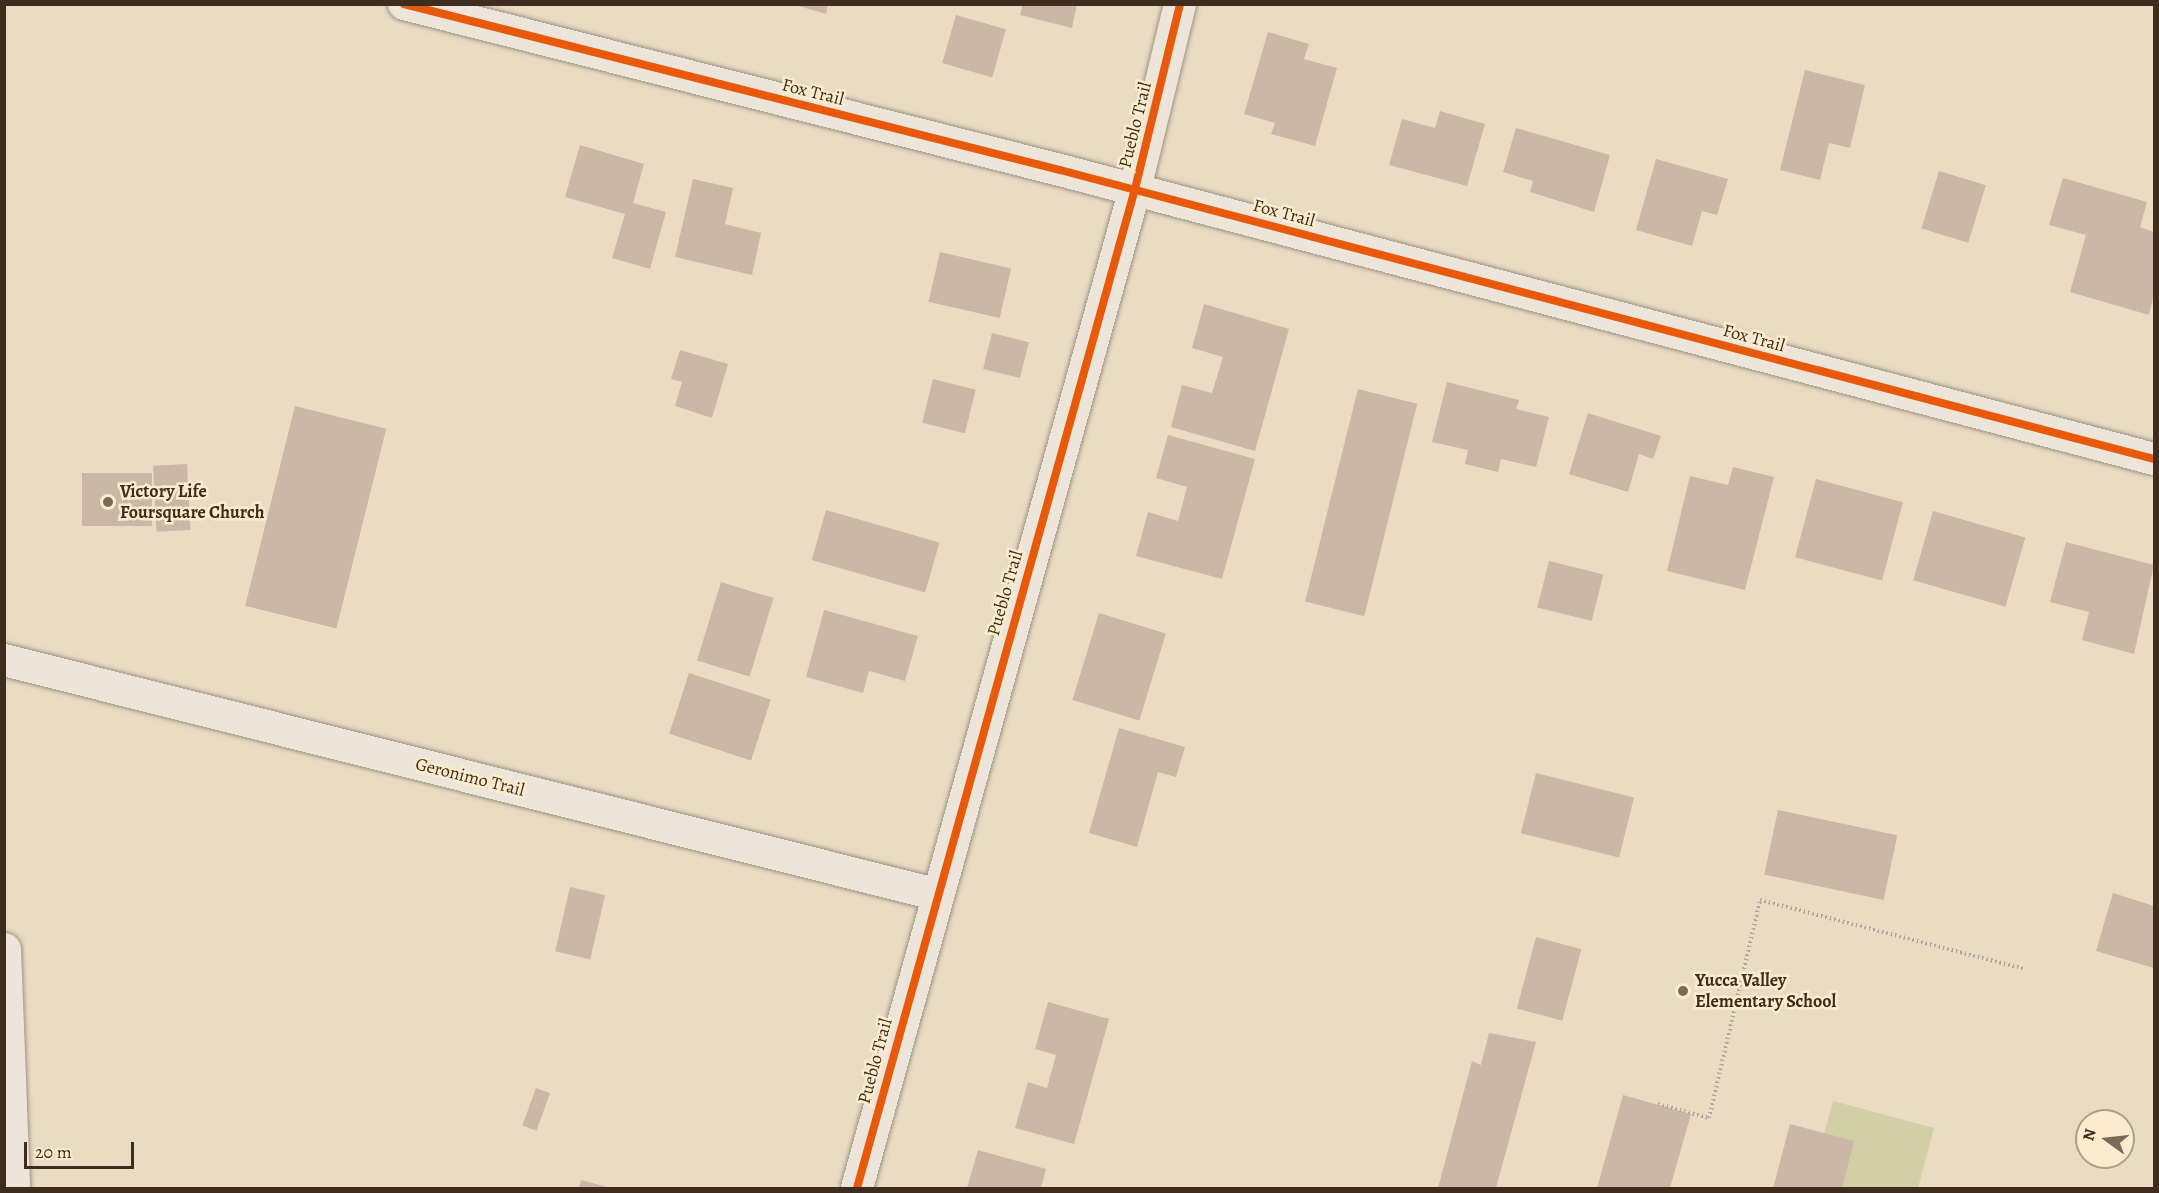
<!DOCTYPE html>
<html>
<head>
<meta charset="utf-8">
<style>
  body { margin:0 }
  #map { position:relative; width:2159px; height:1193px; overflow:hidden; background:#eadcc3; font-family:Alegreya,serif }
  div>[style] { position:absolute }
  .green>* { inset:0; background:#d2cea5 }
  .building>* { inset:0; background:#cbb7a5; transform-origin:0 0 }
  .path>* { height:4px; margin-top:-2px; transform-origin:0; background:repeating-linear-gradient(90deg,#aea69c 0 1.5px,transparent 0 4.5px) }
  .roads { filter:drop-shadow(0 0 2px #9e9384) drop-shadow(0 0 2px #9e9384) }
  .minor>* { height:32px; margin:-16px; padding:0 16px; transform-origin:16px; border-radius:16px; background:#ede5d9 }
  .tertiary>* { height:33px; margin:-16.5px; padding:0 16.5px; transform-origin:16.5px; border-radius:16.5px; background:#ede5d9 }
  .cycleway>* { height:8px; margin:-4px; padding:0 4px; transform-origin:4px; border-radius:4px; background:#e8590c }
  .dots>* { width:16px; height:16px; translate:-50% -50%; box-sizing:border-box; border:3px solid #fcecce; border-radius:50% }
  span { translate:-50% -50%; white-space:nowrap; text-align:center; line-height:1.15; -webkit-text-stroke:5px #fcecce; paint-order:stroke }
  .street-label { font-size:18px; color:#3e2c1e }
  .poi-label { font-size:18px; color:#3e2c1e; font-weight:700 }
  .left { translate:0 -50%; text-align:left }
  .frame { position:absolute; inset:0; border:6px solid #3e2c1e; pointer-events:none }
  .north { position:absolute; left:2075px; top:1109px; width:60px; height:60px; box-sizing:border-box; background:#fcecce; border:2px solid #b09f88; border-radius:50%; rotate:285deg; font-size:16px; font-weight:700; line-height:24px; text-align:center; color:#3e2c1e }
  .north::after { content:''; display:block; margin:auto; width:21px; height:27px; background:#7a6a58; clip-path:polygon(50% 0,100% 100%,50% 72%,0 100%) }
  .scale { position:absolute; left:24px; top:1142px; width:110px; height:27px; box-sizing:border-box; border:3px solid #3e2c1e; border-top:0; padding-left:8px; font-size:18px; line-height:21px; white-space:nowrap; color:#3e2c1e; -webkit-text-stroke:4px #fcecce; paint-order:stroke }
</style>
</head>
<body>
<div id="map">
  <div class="green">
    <div style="clip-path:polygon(1833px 1101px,1934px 1128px,1918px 1188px,1809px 1188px)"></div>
  </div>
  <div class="building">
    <div style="clip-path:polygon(792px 4px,828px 4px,826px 14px)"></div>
    <div style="clip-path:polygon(1023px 4px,1077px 4px,1072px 28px,1020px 15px)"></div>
    <div style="left:956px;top:15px;width:52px;height:50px;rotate:16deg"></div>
    <div style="clip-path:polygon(1268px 32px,1309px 44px,1304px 59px,1337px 68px,1315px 146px,1271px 134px,1275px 123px,1244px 114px)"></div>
    <div style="clip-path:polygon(1805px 70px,1865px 85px,1850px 148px,1829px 143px,1820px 180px,1780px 170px)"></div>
    <div style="clip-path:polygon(1440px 111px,1485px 124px,1467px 186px,1389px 165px,1402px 119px,1435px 128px)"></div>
    <div style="clip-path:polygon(1516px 128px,1610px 155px,1594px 212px,1530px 192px,1533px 181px,1503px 172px)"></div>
    <div style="clip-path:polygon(580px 145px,644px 164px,633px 203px,666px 212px,650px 269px,612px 258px,625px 214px,565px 197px)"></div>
    <div style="clip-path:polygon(1656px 159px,1728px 179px,1717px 215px,1702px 211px,1692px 246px,1636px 230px)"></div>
    <div style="left:1939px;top:171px;width:49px;height:60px;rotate:17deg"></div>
    <div style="clip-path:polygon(2063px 178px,2147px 202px,2140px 227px,2154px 232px,2154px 294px,2149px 315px,2070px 292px,2086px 235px,2049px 225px)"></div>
    <div style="clip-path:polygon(693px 179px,733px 188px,725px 224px,761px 233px,752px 275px,675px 257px)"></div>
    <div style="left:940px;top:252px;width:73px;height:51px;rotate:13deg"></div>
    <div style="clip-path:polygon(1204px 304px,1289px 329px,1255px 451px,1171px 427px,1182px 385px,1212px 393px,1223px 357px,1192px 348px)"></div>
    <div style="left:992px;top:333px;width:38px;height:37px;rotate:14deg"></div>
    <div style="clip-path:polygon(680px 350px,728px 364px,712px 418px,675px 406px,682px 382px,671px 379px)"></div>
    <div style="left:933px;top:379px;width:44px;height:45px;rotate:14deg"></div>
    <div style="clip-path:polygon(1447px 382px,1519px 400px,1516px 409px,1549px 417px,1536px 467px,1501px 459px,1498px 472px,1465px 464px,1468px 450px,1432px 442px)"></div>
    <div style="left:1358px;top:389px;width:61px;height:219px;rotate:14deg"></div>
    <div style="left:295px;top:406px;width:94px;height:206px;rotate:14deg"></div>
    <div style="clip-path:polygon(1588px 413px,1661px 436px,1653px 459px,1639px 454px,1628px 492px,1569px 474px)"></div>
    <div style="clip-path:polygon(1168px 435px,1255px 459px,1222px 579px,1136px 556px,1148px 512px,1178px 521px,1187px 487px,1156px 478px)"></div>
    <div style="left:187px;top:464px;width:66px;height:34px;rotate:87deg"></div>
    <div style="clip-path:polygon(1733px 467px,1774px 477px,1745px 590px,1667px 571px,1690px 476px,1728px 485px)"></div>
    <div style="left:152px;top:473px;width:53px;height:70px;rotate:90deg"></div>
    <div style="left:1816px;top:479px;width:90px;height:81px;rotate:15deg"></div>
    <div style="left:826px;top:510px;width:118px;height:52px;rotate:16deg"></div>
    <div style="left:1933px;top:511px;width:96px;height:72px;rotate:16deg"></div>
    <div style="clip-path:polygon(2066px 542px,2154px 565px,2134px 654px,2082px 640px,2089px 612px,2050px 602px)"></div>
    <div style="left:1549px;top:561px;width:56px;height:48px;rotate:14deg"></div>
    <div style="left:721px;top:582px;width:55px;height:82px;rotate:17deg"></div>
    <div style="clip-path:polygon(824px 610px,918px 636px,905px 681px,869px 671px,863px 693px,806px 677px)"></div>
    <div style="left:1099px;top:613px;width:70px;height:91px;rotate:17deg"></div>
    <div style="left:689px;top:673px;width:86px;height:64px;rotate:18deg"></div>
    <div style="clip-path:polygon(1119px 728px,1185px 747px,1176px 777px,1158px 772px,1137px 847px,1089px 833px)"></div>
    <div style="left:1536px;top:773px;width:101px;height:62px;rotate:14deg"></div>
    <div style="left:1778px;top:810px;width:122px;height:66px;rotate:12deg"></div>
    <div style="left:570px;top:887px;width:36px;height:66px;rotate:13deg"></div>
    <div style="clip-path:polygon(2113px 893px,2154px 906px,2154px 968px,2096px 951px)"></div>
    <div style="left:1536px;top:937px;width:47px;height:74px;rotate:15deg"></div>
    <div style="clip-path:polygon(1048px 1002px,1109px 1019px,1074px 1144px,1015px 1128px,1028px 1082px,1047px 1088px,1056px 1055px,1035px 1049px)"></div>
    <div style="clip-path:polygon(1489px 1033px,1536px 1042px,1496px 1188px,1438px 1188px,1472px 1061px,1481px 1065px)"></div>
    <div style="left:536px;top:1088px;width:15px;height:40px;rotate:20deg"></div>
    <div style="clip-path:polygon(1623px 1095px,1691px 1114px,1670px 1188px,1597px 1188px)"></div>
    <div style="clip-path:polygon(1790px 1124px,1854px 1141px,1842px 1188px,1773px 1188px)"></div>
    <div style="clip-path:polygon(978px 1150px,1046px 1169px,1041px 1188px,967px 1188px)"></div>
    <div style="clip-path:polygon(581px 1180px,611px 1188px,579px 1188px)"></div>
  </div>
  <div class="path">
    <div style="left:1658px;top:1104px;width:53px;rotate:15.4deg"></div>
    <div style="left:1709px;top:1118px;width:224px;rotate:-76.8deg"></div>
    <div style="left:1760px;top:900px;width:273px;rotate:14.6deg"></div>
  </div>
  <div class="roads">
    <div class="minor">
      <div style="left:404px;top:4px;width:677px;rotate:14.2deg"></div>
      <div style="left:1060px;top:170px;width:1132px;rotate:14.8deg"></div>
      <div style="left:4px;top:660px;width:960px;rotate:14.11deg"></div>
      <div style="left:857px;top:1188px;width:1037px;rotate:-74.45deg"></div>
      <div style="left:1135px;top:189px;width:190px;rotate:-76.3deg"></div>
    </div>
    <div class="tertiary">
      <div style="left:4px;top:949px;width:239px;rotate:87.8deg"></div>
    </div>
  </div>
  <div class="cycleway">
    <div style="left:404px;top:4px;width:677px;rotate:14.2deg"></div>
    <div style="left:1060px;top:170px;width:1132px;rotate:14.8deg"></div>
    <div style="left:857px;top:1188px;width:1037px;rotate:-74.45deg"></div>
    <div style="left:1135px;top:189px;width:190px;rotate:-76.3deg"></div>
  </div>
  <div class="dots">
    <div style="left:108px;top:502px;background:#7a6a58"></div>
    <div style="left:1683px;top:991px;background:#7a6a58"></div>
  </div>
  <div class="street-label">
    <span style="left:813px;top:92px;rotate:14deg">Fox Trail</span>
    <span style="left:1135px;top:125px;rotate:-76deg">Pueblo Trail</span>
    <span style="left:1284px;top:213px;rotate:15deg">Fox Trail</span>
    <span style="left:1754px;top:338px;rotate:15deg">Fox Trail</span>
    <span style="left:1005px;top:593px;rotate:-74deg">Pueblo Trail</span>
    <span style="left:470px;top:777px;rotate:14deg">Geronimo Trail</span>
    <span style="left:875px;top:1061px;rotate:-75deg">Pueblo Trail</span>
  </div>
  <div class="poi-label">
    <span class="left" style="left:120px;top:502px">Victory Life<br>Foursquare Church</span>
    <span class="left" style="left:1695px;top:991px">Yucca Valley<br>Elementary School</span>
  </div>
  <div class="frame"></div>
  <div class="north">N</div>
  <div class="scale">20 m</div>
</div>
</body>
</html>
